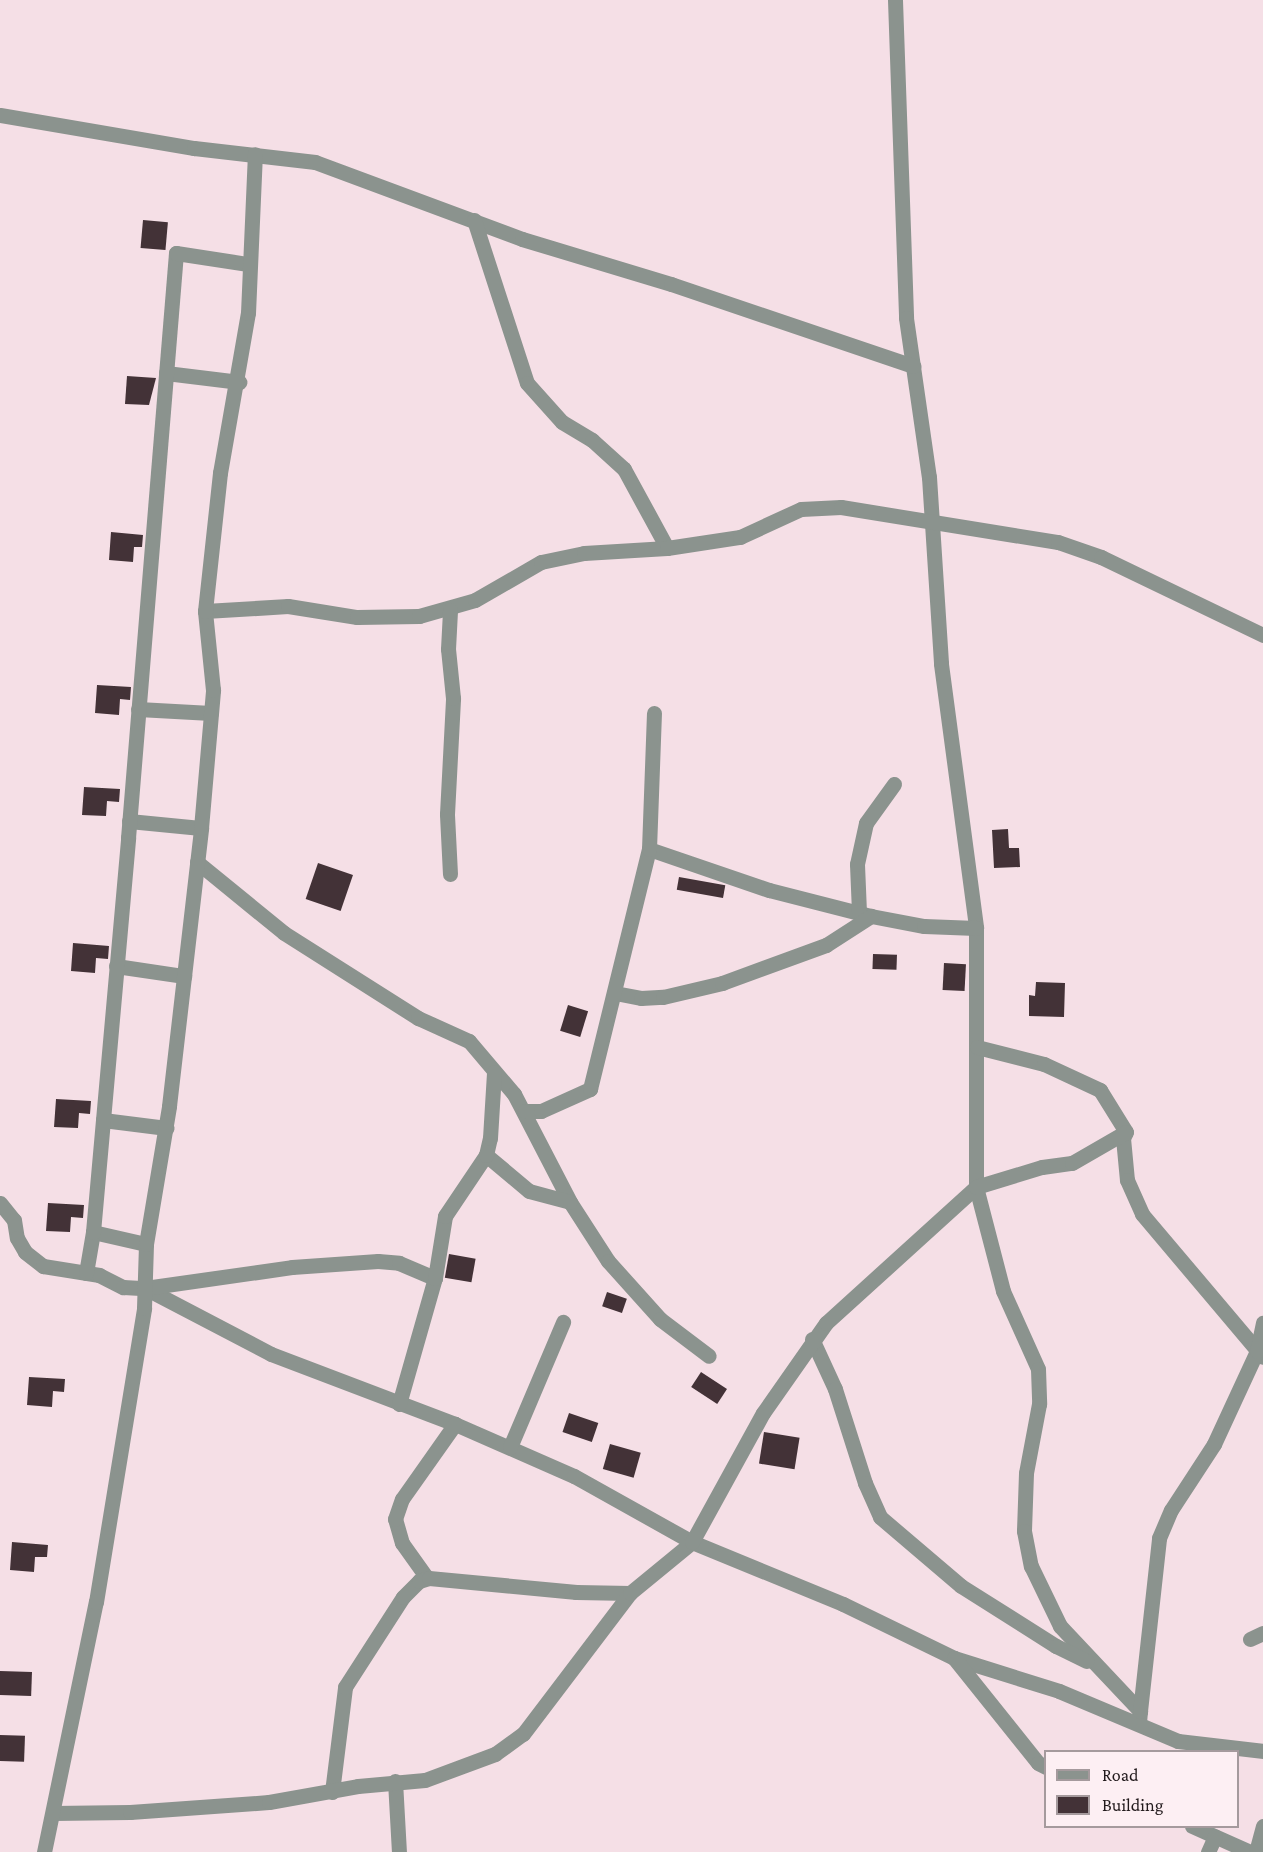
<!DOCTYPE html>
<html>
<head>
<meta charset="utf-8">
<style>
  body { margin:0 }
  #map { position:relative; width:1263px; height:1852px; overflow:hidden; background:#f5dfe6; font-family:"Crimson Pro",serif }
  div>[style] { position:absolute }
  .building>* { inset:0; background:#433237; transform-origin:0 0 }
  .street>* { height:15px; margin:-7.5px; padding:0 7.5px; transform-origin:7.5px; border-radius:7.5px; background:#8b938e }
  span { translate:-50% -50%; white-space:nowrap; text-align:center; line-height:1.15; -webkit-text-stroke:6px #fdeff3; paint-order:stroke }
  .legend { position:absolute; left:1044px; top:1750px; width:195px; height:78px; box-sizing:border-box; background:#fdeff3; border:2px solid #a59a9d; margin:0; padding:8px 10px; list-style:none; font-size:18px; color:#221a1c }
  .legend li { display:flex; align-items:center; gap:12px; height:30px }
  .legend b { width:30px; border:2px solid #a59a9d }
</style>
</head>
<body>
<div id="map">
  <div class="building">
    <div style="left:143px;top:220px;width:25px;height:28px;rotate:5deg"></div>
    <div style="clip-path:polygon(127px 376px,156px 378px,149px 405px,125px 404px)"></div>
    <div style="clip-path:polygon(111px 532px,143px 535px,142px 547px,134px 547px,133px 562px,109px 560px)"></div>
    <div style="clip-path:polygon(97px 685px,131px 687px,130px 700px,120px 699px,119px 715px,95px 713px)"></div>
    <div style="clip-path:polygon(84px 787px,120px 789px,119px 802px,107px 801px,106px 816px,82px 815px)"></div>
    <div style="clip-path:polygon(1008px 829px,1009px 848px,1019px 848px,1020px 867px,994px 868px,992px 830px)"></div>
    <div style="left:318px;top:863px;width:37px;height:38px;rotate:19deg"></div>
    <div style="left:679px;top:877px;width:47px;height:13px;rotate:10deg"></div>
    <div style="clip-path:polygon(73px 943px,109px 946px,108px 959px,96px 958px,95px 973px,71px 971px)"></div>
    <div style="left:873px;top:954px;width:24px;height:15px;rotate:2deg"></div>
    <div style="left:944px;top:963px;width:22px;height:27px;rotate:3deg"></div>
    <div style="clip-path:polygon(1036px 982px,1065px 983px,1064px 1017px,1029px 1016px,1029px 995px,1035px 996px)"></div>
    <div style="left:568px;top:1005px;width:21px;height:27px;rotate:17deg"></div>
    <div style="clip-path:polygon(56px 1099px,91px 1101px,90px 1114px,79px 1113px,78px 1128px,54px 1127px)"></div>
    <div style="clip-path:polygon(48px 1203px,84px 1205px,83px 1218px,71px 1217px,70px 1232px,46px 1231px)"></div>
    <div style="left:449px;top:1254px;width:27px;height:24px;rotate:10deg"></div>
    <div style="left:607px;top:1292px;width:21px;height:15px;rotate:19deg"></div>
    <div style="left:701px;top:1372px;width:31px;height:18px;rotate:33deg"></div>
    <div style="clip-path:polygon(29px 1377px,65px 1379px,64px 1392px,53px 1391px,52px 1407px,27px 1405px)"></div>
    <div style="left:569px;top:1413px;width:31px;height:20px;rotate:19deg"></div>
    <div style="left:764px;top:1432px;width:36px;height:32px;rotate:9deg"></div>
    <div style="left:610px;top:1444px;width:32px;height:26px;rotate:16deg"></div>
    <div style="clip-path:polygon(12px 1542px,48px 1545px,47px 1557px,35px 1557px,34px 1572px,10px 1570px)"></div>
    <div style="left:0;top:1671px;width:32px;height:24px;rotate:2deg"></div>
    <div style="left:0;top:1735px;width:25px;height:26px;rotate:2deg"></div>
  </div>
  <div class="street">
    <div style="left:895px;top:0;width:318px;rotate:88deg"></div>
    <div style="left:906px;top:318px;width:161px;rotate:81.8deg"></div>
    <div style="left:929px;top:477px;width:187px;rotate:86.3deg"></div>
    <div style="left:941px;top:664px;width:266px;rotate:82.4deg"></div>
    <div style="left:976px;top:928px;width:259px;rotate:90deg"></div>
    <div style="left:976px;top:1187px;width:107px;rotate:75.4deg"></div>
    <div style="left:1003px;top:1291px;width:85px;rotate:65.8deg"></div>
    <div style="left:1038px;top:1369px;width:35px;rotate:88deg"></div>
    <div style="left:1039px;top:1404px;width:70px;rotate:100.7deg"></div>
    <div style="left:1026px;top:1473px;width:58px;rotate:92deg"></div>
    <div style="left:1024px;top:1531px;width:36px;rotate:79deg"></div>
    <div style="left:1031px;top:1566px;width:67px;rotate:64.2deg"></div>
    <div style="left:1060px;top:1626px;width:117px;rotate:46.7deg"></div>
    <div style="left:1140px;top:1711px;width:12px;rotate:95deg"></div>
    <div style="left:0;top:115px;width:197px;rotate:9.7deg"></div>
    <div style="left:194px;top:148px;width:122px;rotate:6.6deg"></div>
    <div style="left:315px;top:162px;width:221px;rotate:20.4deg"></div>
    <div style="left:522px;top:239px;width:156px;rotate:16.8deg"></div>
    <div style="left:671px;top:284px;width:256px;rotate:18.7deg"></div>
    <div style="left:474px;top:220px;width:171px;rotate:72deg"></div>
    <div style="left:527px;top:383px;width:52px;rotate:48.1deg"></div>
    <div style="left:562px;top:422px;width:35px;rotate:31deg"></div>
    <div style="left:592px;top:440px;width:43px;rotate:42.2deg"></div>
    <div style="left:624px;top:469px;width:90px;rotate:61.4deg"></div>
    <div style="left:166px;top:373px;width:74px;rotate:7deg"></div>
    <div style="left:205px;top:611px;width:83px;rotate:-3.4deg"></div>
    <div style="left:288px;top:606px;width:70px;rotate:9.1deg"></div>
    <div style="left:357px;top:617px;width:62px;rotate:-0.9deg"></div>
    <div style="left:419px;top:616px;width:58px;rotate:-15.9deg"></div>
    <div style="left:475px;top:600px;width:76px;rotate:-29.9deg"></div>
    <div style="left:541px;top:562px;width:44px;rotate:-11.8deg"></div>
    <div style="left:584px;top:553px;width:83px;rotate:-3.4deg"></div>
    <div style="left:667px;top:548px;width:74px;rotate:-8.6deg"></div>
    <div style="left:740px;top:537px;width:67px;rotate:-24.7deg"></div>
    <div style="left:801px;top:509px;width:40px;rotate:-2.9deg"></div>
    <div style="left:841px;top:507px;width:220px;rotate:9.2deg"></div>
    <div style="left:1058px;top:542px;width:46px;rotate:19.2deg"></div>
    <div style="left:1101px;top:557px;width:180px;rotate:25.7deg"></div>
    <div style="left:138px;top:709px;width:73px;rotate:3.1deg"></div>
    <div style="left:129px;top:821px;width:72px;rotate:5.6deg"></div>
    <div style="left:649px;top:849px;width:127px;rotate:18.9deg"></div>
    <div style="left:769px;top:890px;width:105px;rotate:14.3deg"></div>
    <div style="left:871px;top:916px;width:54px;rotate:10.7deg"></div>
    <div style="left:924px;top:926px;width:52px;rotate:2.2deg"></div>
    <div style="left:197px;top:862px;width:112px;rotate:39.2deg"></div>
    <div style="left:284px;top:933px;width:159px;rotate:32.4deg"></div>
    <div style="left:418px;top:1018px;width:56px;rotate:24.3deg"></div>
    <div style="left:469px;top:1041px;width:70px;rotate:49.7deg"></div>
    <div style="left:514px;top:1094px;width:122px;rotate:62.6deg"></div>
    <div style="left:570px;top:1202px;width:70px;rotate:57.2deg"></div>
    <div style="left:608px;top:1261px;width:78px;rotate:48.1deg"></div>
    <div style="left:660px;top:1319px;width:61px;rotate:37.1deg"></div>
    <div style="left:450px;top:874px;width:60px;rotate:-92.9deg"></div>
    <div style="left:447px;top:814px;width:116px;rotate:-87deg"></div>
    <div style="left:453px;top:698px;width:49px;rotate:-95.8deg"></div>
    <div style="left:448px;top:649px;width:39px;rotate:-87deg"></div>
    <div style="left:859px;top:912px;width:48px;rotate:-92.4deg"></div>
    <div style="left:857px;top:864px;width:42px;rotate:-77.6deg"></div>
    <div style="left:866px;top:823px;width:48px;rotate:-54.3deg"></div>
    <div style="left:116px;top:966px;width:69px;rotate:8.4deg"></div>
    <div style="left:615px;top:993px;width:26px;rotate:11deg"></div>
    <div style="left:641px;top:998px;width:22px;rotate:-3deg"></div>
    <div style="left:663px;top:997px;width:61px;rotate:-13.3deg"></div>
    <div style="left:722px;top:983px;width:111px;rotate:-20.1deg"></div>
    <div style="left:826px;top:945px;width:54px;rotate:-32.8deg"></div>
    <div style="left:977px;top:1047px;width:69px;rotate:14.2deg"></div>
    <div style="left:1044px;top:1064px;width:62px;rotate:24.9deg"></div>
    <div style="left:1100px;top:1090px;width:49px;rotate:58.2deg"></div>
    <div style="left:1126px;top:1132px;width:7px;rotate:117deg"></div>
    <div style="left:1123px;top:1138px;width:42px;rotate:84.6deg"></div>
    <div style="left:1127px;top:1180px;width:37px;rotate:66deg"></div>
    <div style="left:1142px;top:1214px;width:187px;rotate:49.8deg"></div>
    <div style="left:525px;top:1111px;width:16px"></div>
    <div style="left:541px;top:1111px;width:54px;rotate:-24.2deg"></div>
    <div style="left:590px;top:1089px;width:247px;rotate:-76.2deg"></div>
    <div style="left:649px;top:849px;width:136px;rotate:-87.9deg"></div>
    <div style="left:103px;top:1120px;width:64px;rotate:7.2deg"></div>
    <div style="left:486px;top:1155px;width:56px;rotate:39.9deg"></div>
    <div style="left:529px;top:1191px;width:42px;rotate:15deg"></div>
    <div style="left:0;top:1203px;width:22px;rotate:51deg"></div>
    <div style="left:14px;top:1220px;width:18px;rotate:81deg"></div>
    <div style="left:17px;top:1238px;width:16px;rotate:60deg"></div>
    <div style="left:25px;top:1252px;width:23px;rotate:38deg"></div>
    <div style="left:43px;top:1266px;width:57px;rotate:9.1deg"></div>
    <div style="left:99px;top:1275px;width:27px;rotate:27deg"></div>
    <div style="left:123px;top:1287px;width:22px;rotate:3deg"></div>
    <div style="left:145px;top:1288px;width:142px;rotate:27.6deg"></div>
    <div style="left:271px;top:1354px;width:197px;rotate:20.8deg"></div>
    <div style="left:455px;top:1424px;width:130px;rotate:23.6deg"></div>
    <div style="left:574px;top:1476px;width:135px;rotate:29.2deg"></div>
    <div style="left:692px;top:1542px;width:163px;rotate:22.3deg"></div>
    <div style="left:843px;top:1604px;width:123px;rotate:25.9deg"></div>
    <div style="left:954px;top:1658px;width:110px;rotate:17.4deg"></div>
    <div style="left:1059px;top:1691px;width:129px;rotate:22.8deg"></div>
    <div style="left:1178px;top:1741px;width:86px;rotate:6.7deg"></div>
    <div style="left:93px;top:1232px;width:54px;rotate:12.8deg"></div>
    <div style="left:86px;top:1273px;width:42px;rotate:-80.3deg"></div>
    <div style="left:93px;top:1232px;width:396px;rotate:-84.9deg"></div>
    <div style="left:128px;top:838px;width:587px;rotate:-85.31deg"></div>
    <div style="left:176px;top:253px;width:73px;rotate:8.7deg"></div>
    <div style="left:145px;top:1288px;width:148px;rotate:-8.1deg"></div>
    <div style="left:292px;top:1267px;width:86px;rotate:-4deg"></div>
    <div style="left:378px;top:1261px;width:21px;rotate:5deg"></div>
    <div style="left:399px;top:1263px;width:39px;rotate:23deg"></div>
    <div style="left:812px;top:1339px;width:55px;rotate:65.3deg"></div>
    <div style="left:835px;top:1389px;width:99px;rotate:72.3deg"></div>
    <div style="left:865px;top:1483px;width:37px;rotate:66deg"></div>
    <div style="left:880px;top:1517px;width:106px;rotate:40.4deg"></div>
    <div style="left:961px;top:1586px;width:112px;rotate:32.3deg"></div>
    <div style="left:1056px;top:1646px;width:34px;rotate:26deg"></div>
    <div style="left:399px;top:1404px;width:131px;rotate:-74.1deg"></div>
    <div style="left:435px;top:1278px;width:63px;rotate:-80.8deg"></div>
    <div style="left:445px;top:1216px;width:73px;rotate:-56.1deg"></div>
    <div style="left:486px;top:1155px;width:17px;rotate:-77deg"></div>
    <div style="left:490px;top:1138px;width:66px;rotate:-86.5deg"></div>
    <div style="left:510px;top:1447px;width:136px;rotate:-67deg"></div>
    <div style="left:427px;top:1578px;width:43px;rotate:-125.5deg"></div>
    <div style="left:402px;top:1543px;width:25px;rotate:-106deg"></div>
    <div style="left:395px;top:1519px;width:21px;rotate:-71deg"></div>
    <div style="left:402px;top:1499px;width:92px;rotate:-54.8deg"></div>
    <div style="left:1250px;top:1639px;width:14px;rotate:-25deg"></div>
    <div style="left:954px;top:1658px;width:134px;rotate:51.3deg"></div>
    <div style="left:1038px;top:1763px;width:9px;rotate:27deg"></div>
    <div style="left:1140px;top:1711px;width:174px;rotate:-83.7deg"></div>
    <div style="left:1159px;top:1538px;width:30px;rotate:-67deg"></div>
    <div style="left:1171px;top:1510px;width:79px;rotate:-56.9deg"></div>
    <div style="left:1214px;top:1444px;width:102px;rotate:-65.2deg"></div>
    <div style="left:1257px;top:1351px;width:29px;rotate:-78deg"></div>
    <div style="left:395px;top:1781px;width:71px;rotate:86.8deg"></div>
    <div style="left:332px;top:1792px;width:106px;rotate:-82.9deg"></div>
    <div style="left:345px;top:1687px;width:107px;rotate:-57.2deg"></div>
    <div style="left:403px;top:1597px;width:23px;rotate:-45deg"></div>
    <div style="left:419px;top:1581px;width:10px;rotate:-17deg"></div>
    <div style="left:429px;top:1578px;width:148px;rotate:5.4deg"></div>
    <div style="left:576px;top:1592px;width:54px;rotate:1.1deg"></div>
    <div style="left:53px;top:1813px;width:77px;rotate:-0.7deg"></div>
    <div style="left:130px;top:1812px;width:139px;rotate:-4.1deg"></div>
    <div style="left:269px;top:1802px;width:90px;rotate:-10.2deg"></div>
    <div style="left:358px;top:1786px;width:67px;rotate:-5.1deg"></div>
    <div style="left:425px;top:1780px;width:75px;rotate:-20.4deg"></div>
    <div style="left:495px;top:1754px;width:34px;rotate:-36deg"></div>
    <div style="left:523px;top:1734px;width:177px;rotate:-52.8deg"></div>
    <div style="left:630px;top:1593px;width:80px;rotate:-39.4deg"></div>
    <div style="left:692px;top:1542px;width:147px;rotate:-61.2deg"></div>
    <div style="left:763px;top:1413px;width:110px;rotate:-55deg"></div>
    <div style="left:826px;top:1323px;width:202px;rotate:-42.2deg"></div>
    <div style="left:976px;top:1187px;width:69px;rotate:-16.9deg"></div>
    <div style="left:1042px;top:1167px;width:30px;rotate:-8deg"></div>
    <div style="left:1072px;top:1163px;width:62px;rotate:-29.9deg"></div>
    <div style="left:1192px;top:1826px;width:64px;rotate:24.1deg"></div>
    <div style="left:44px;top:1852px;width:255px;rotate:-78.3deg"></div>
    <div style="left:96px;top:1602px;width:298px;rotate:-80.7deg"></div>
    <div style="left:144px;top:1308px;width:64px;rotate:-88.2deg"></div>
    <div style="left:146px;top:1244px;width:140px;rotate:-80.5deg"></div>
    <div style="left:169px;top:1106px;width:280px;rotate:-83.4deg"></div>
    <div style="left:201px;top:828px;width:139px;rotate:-85deg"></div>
    <div style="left:213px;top:690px;width:79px;rotate:-95.8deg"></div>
    <div style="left:205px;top:611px;width:139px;rotate:-83.8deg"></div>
    <div style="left:220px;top:473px;width:162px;rotate:-80.1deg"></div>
    <div style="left:248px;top:313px;width:159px;rotate:-87.5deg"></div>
    <div style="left:1208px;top:1852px;width:17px;rotate:-66deg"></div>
    <div style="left:1256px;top:1852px;width:27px;rotate:-75deg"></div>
  </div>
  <ul class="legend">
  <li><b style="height:8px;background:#8b938e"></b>Road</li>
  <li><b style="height:16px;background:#433237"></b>Building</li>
  </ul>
</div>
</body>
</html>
